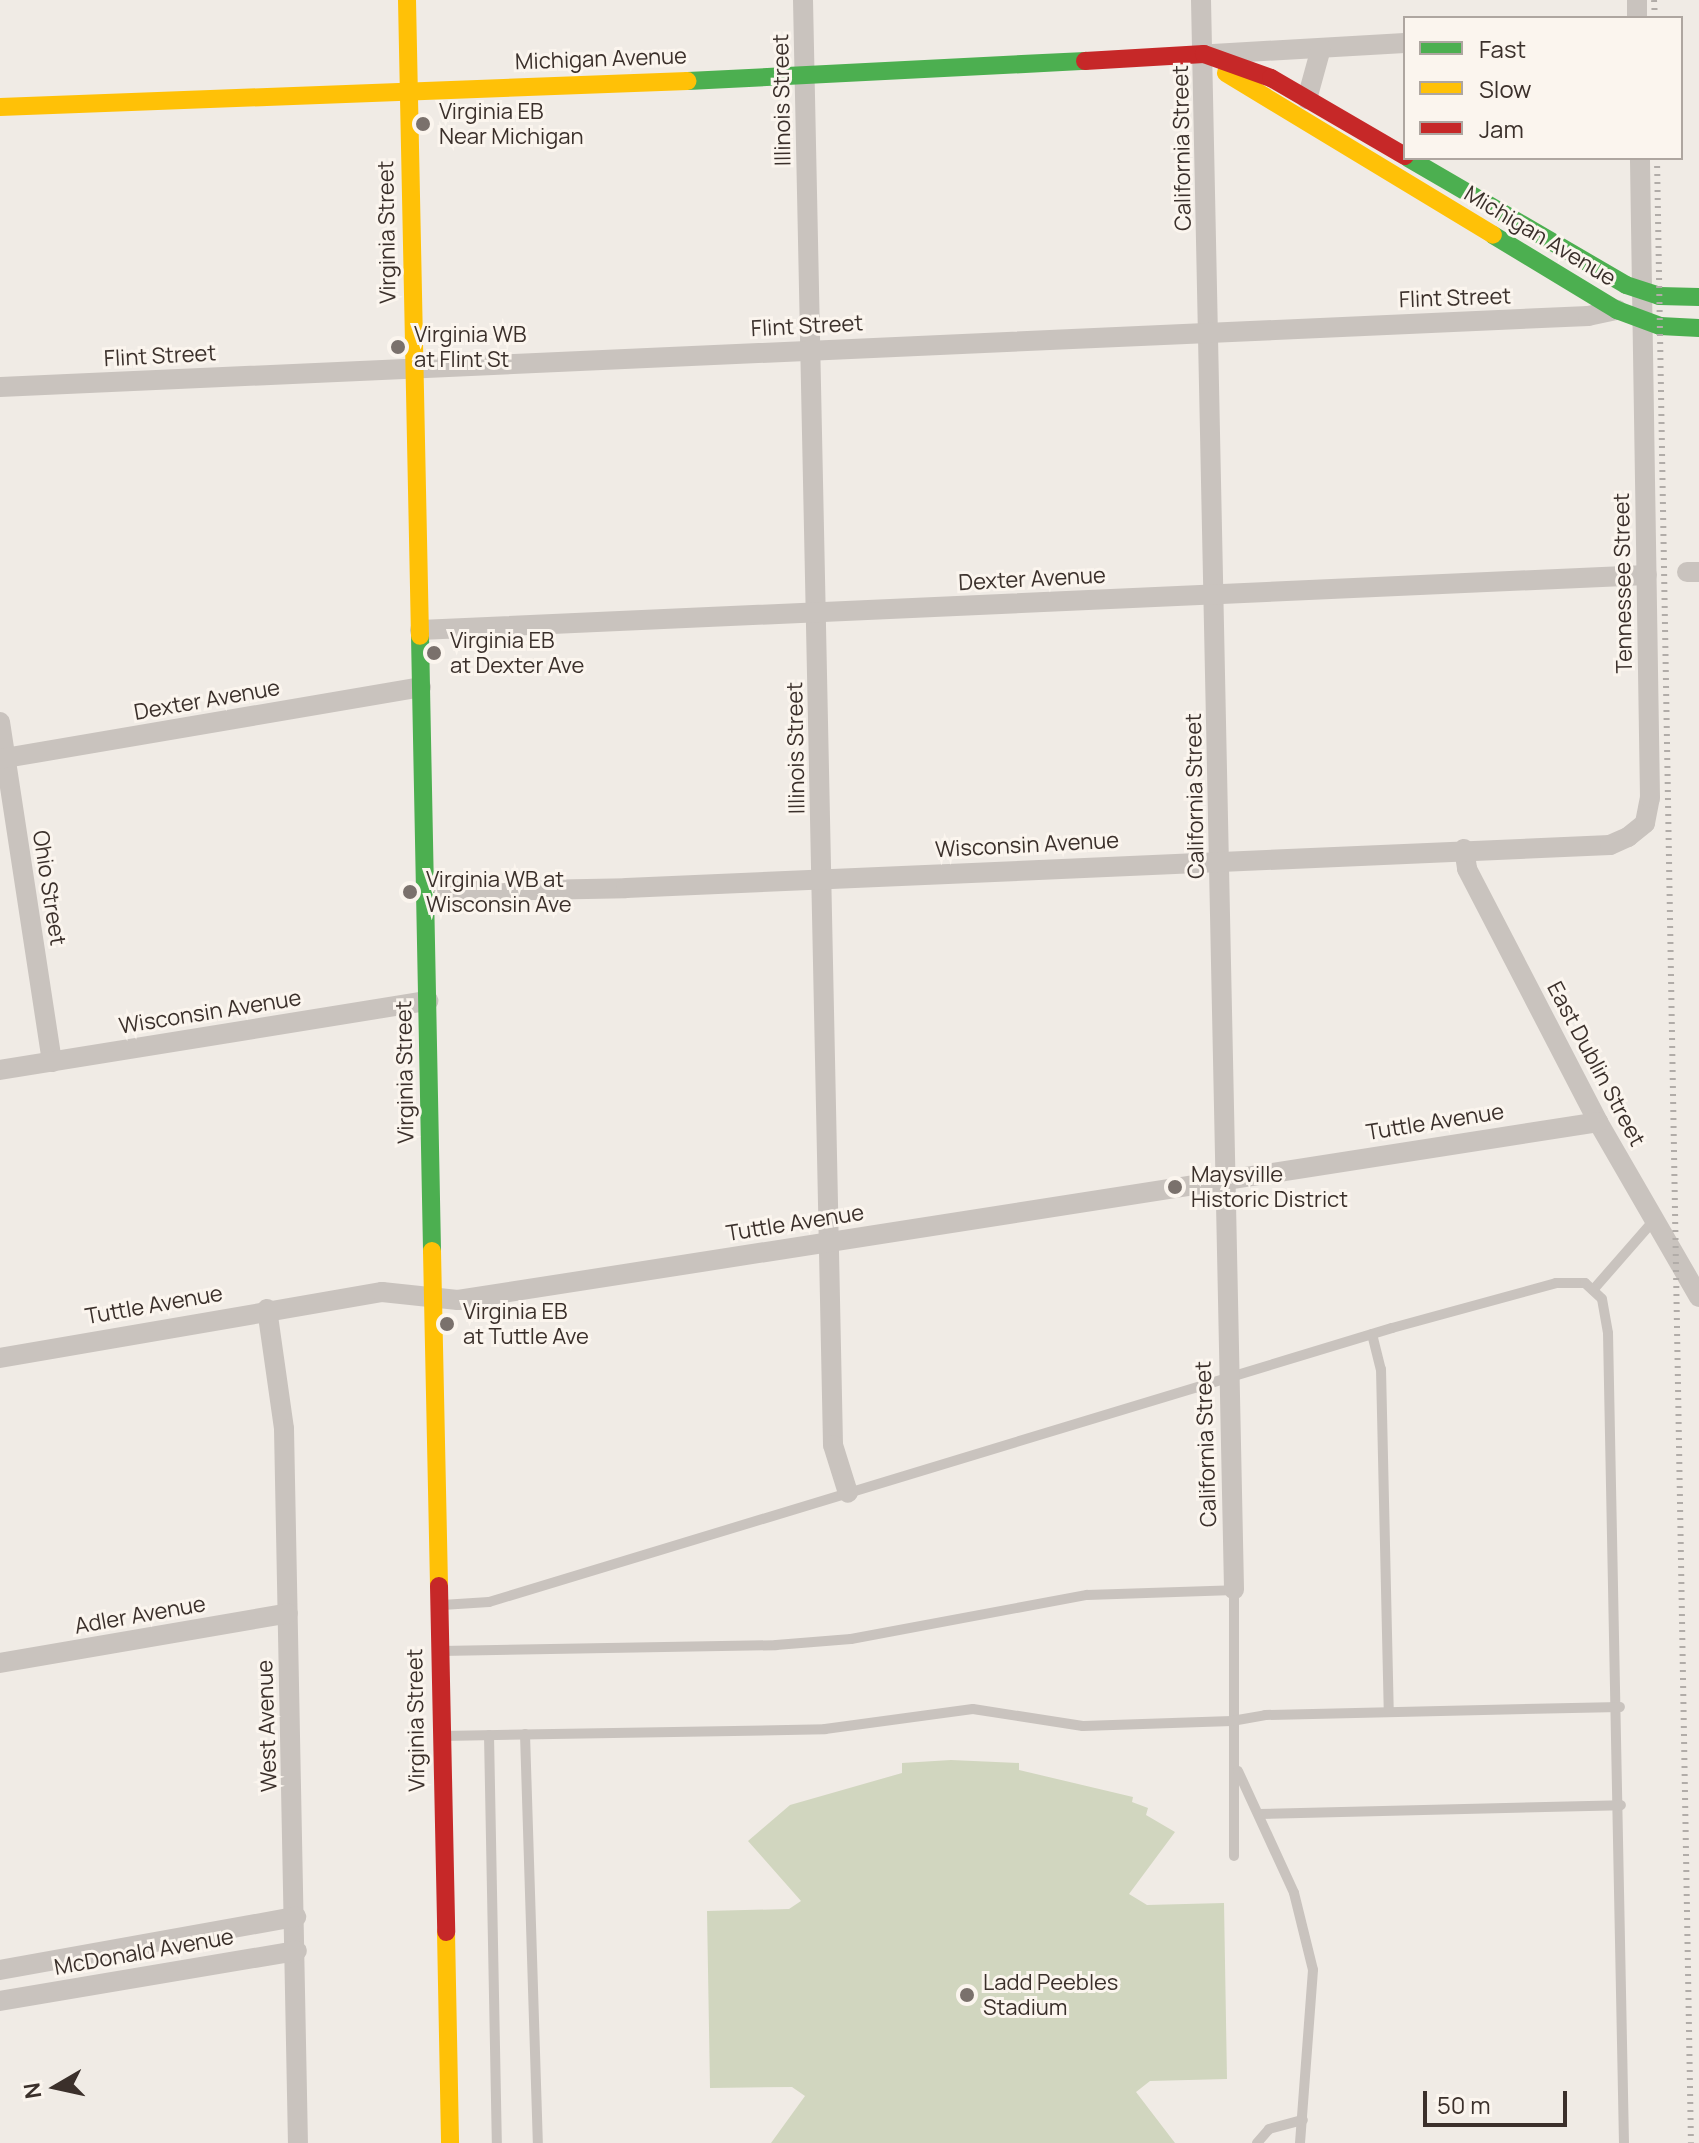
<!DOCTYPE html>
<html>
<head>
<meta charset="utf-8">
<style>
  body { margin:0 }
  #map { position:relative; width:1699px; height:2143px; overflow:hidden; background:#f0ebe5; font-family:Manrope,sans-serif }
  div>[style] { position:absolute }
  .green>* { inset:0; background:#d1d6bf }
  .lane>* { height:10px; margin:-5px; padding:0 5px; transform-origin:5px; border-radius:5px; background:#c9c3be }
  .street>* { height:20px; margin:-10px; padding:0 10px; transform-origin:10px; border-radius:10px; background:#c9c3be }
  .fast>* { height:18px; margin:-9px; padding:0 9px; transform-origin:9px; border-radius:9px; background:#4caf50 }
  .slow>* { height:18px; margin:-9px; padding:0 9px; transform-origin:9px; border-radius:9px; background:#ffc107 }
  .jam>* { height:18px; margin:-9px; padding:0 9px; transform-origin:9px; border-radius:9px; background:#c62828 }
  .rail>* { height:6px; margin-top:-3px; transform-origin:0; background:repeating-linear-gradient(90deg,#b1aca8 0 2px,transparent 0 8px) }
  .dots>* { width:22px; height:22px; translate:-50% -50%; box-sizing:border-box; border:4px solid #fbf5ee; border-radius:50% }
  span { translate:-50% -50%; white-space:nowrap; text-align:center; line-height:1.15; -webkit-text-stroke:6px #fbf5ee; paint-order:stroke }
  .street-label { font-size:22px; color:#3b302b }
  .poi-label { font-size:22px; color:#3b302b }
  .left { translate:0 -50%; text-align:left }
  .legend { position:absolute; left:1403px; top:16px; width:280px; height:144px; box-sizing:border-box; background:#fbf5ee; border:2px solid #aea6a0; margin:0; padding:10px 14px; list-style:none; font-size:24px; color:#3b302b }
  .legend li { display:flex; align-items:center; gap:16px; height:40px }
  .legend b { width:40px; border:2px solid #aea6a0 }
  .north { position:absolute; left:16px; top:2047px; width:80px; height:80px; -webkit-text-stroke:6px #fbf5ee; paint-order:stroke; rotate:261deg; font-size:22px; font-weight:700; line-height:32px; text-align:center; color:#3b302b }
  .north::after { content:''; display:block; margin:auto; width:28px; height:36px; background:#3b302b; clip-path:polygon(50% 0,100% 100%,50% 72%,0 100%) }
  .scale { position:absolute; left:1423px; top:2091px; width:144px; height:36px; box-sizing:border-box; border:4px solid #3b302b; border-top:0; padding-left:10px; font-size:24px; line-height:28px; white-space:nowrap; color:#3b302b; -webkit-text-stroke:6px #fbf5ee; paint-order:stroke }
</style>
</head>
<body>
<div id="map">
  <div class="green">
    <div style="clip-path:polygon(951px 1760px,1019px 1763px,1019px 1770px,1133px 1797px,1132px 1802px,1148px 1808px,1146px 1815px,1175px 1832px,1129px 1894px,1147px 1905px,1224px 1903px,1227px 2079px,1150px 2081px,1136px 2092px,1175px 2143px,771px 2143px,805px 2096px,792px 2087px,710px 2088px,707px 1911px,789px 1909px,801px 1901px,748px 1841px,790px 1805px,902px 1773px,902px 1763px)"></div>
  </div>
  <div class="lane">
    <div style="left:1593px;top:1290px;width:93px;rotate:-48.9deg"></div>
    <div style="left:1372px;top:1334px;width:36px;rotate:76deg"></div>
    <div style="left:1381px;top:1369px;width:343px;rotate:88.7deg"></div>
    <div style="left:442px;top:1605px;width:47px;rotate:-3.7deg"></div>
    <div style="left:489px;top:1602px;width:944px;rotate:-16.88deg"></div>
    <div style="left:1392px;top:1328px;width:170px;rotate:-15.3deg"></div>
    <div style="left:1556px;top:1283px;width:29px"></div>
    <div style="left:1585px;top:1283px;width:23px;rotate:43deg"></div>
    <div style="left:1602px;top:1299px;width:35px;rotate:80deg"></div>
    <div style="left:1608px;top:1333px;width:810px;rotate:88.87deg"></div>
    <div style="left:441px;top:1651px;width:335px;rotate:-1deg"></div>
    <div style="left:776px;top:1645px;width:75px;rotate:-4.6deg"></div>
    <div style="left:851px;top:1639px;width:240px;rotate:-10.6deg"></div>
    <div style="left:1087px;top:1595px;width:147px;rotate:-1.9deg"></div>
    <div style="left:1234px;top:1590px;width:266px;rotate:90deg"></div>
    <div style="left:525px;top:1734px;width:409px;rotate:88.2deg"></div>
    <div style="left:489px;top:1735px;width:408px;rotate:88.9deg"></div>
    <div style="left:443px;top:1736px;width:382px;rotate:-1deg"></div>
    <div style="left:825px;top:1729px;width:149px;rotate:-7.7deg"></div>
    <div style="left:973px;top:1709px;width:111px;rotate:8.8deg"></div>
    <div style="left:1083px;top:1726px;width:149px;rotate:-1.9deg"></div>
    <div style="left:1232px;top:1721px;width:34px;rotate:-10deg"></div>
    <div style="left:1265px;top:1715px;width:355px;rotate:-1.3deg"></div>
    <div style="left:1238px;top:1771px;width:134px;rotate:65.3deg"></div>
    <div style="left:1294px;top:1893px;width:79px;rotate:76.1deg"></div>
    <div style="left:1313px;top:1970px;width:173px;rotate:94.3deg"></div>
    <div style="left:1259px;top:1814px;width:362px;rotate:-1.4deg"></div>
    <div style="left:1257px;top:2143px;width:18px;rotate:-49deg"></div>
    <div style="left:1269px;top:2129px;width:35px;rotate:-15deg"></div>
  </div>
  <div class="street">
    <div style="left:803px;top:0;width:1445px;rotate:88.81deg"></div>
    <div style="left:833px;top:1445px;width:50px;rotate:72.6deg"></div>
    <div style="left:1201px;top:0;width:1590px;rotate:88.81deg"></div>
    <div style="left:1637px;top:0;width:18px;rotate:90deg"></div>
    <div style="left:1213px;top:54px;width:192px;rotate:-3.3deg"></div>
    <div style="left:1307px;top:99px;width:53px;rotate:-74.6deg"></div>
    <div style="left:0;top:387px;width:1590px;rotate:-2.56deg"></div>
    <div style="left:1588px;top:316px;width:30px;rotate:-12deg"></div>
    <div style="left:1687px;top:572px;width:12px"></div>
    <div style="left:420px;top:630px;width:1228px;rotate:-2.57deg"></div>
    <div style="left:0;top:722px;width:344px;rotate:81.3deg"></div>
    <div style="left:0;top:759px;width:427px;rotate:-9.7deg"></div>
    <div style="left:1464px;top:849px;width:20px;rotate:81deg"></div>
    <div style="left:1467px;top:869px;width:285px;rotate:62.6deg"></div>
    <div style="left:1598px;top:1122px;width:202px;rotate:60deg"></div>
    <div style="left:426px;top:892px;width:200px;rotate:-1.1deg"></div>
    <div style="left:626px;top:888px;width:985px;rotate:-2.5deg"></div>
    <div style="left:1610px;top:845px;width:20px;rotate:-24deg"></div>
    <div style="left:1628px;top:837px;width:22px;rotate:-39deg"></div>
    <div style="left:1645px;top:823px;width:25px;rotate:-79deg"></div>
    <div style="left:1650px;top:798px;width:640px;rotate:-90.9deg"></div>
    <div style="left:0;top:1070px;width:434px;rotate:-9.2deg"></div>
    <div style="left:267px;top:1309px;width:121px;rotate:81.9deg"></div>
    <div style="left:284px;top:1429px;width:714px;rotate:88.88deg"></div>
    <div style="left:0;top:1358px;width:388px;rotate:-9.8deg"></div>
    <div style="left:382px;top:1292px;width:76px;rotate:6deg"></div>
    <div style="left:458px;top:1300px;width:1154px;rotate:-8.87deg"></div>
    <div style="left:0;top:1663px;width:292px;rotate:-9.8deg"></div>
    <div style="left:0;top:1970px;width:301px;rotate:-10.2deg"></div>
    <div style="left:0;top:2001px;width:301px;rotate:-9.6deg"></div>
  </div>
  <div class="fast">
    <div style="left:688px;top:81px;width:398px;rotate:-2.9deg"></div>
    <div style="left:1408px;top:158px;width:252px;rotate:30.2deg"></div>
    <div style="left:1626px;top:285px;width:35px;rotate:18deg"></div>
    <div style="left:1659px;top:296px;width:40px;rotate:1.4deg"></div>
    <div style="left:1493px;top:235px;width:145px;rotate:31.2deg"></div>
    <div style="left:1617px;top:310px;width:46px;rotate:20.4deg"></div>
    <div style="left:1660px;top:326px;width:39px;rotate:3deg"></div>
    <div style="left:420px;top:636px;width:615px;rotate:88.88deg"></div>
  </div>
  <div class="slow">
    <div style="left:407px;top:0;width:636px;rotate:88.83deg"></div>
    <div style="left:1226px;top:73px;width:312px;rotate:31.2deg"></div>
    <div style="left:0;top:107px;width:688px;rotate:-2.16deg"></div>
    <div style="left:432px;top:1251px;width:335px;rotate:88.8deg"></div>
    <div style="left:446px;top:1932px;width:211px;rotate:88.9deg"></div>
  </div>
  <div class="jam">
    <div style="left:1085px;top:61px;width:119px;rotate:-3.4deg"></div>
    <div style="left:1204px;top:54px;width:71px;rotate:19.7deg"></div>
    <div style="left:1271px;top:78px;width:155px;rotate:30.2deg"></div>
    <div style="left:439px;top:1586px;width:346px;rotate:88.8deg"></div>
  </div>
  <div class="rail">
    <div style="left:1654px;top:0;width:18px;rotate:87deg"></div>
    <div style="left:1657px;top:158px;width:1985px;rotate:89.02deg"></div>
  </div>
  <div class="dots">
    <div style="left:423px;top:124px;background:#7a716c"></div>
    <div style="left:398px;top:347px;background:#7a716c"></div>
    <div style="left:434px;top:653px;background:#7a716c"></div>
    <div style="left:410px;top:892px;background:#7a716c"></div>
    <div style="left:1175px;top:1187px;background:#7a716c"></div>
    <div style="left:447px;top:1324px;background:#7a716c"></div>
    <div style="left:967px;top:1995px;background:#7a716c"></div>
  </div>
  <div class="street-label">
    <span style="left:601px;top:59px;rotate:-2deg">Michigan Avenue</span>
    <span style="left:782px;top:100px;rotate:-91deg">Illinois Street</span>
    <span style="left:1182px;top:148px;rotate:-91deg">California Street</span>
    <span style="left:387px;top:232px;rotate:-91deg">Virginia Street</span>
    <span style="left:1540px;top:236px;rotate:31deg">Michigan Avenue</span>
    <span style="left:1455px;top:298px;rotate:-2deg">Flint Street</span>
    <span style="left:807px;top:326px;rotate:-3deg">Flint Street</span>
    <span style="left:160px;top:356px;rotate:-3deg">Flint Street</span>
    <span style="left:1032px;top:579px;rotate:-3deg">Dexter Avenue</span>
    <span style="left:1623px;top:583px;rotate:-91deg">Tennessee Street</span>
    <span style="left:207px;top:700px;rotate:-10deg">Dexter Avenue</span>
    <span style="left:796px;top:748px;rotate:-91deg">Illinois Street</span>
    <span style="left:1195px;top:796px;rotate:-91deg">California Street</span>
    <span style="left:1027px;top:845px;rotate:-3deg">Wisconsin Avenue</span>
    <span style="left:49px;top:888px;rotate:81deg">Ohio Street</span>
    <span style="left:210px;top:1012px;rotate:-9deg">Wisconsin Avenue</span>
    <span style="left:1596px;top:1064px;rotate:62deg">East Dublin Street</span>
    <span style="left:405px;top:1072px;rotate:-91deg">Virginia Street</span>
    <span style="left:1435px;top:1122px;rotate:-9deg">Tuttle Avenue</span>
    <span style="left:795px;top:1223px;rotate:-9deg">Tuttle Avenue</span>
    <span style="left:154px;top:1305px;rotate:-10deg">Tuttle Avenue</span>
    <span style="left:1206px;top:1444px;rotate:-92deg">California Street</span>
    <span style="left:140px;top:1615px;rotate:-10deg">Adler Avenue</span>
    <span style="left:416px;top:1720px;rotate:-91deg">Virginia Street</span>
    <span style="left:267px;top:1726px;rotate:-92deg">West Avenue</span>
    <span style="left:144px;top:1952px;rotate:-10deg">McDonald Avenue</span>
  </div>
  <div class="poi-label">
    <span class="left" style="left:439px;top:124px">Virginia EB<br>Near Michigan</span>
    <span class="left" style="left:414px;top:347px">Virginia WB<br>at Flint St</span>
    <span class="left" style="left:450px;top:653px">Virginia EB<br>at Dexter Ave</span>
    <span class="left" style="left:426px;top:892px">Virginia WB at<br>Wisconsin Ave</span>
    <span class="left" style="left:1191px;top:1187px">Maysville<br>Historic District</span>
    <span class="left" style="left:463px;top:1324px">Virginia EB<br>at Tuttle Ave</span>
    <span class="left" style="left:983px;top:1995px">Ladd Peebles<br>Stadium</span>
  </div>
  <ul class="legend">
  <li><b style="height:10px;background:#4caf50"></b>Fast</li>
  <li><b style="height:10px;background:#ffc107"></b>Slow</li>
  <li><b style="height:10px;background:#c62828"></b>Jam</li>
  </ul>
  <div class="north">N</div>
  <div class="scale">50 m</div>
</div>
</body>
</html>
